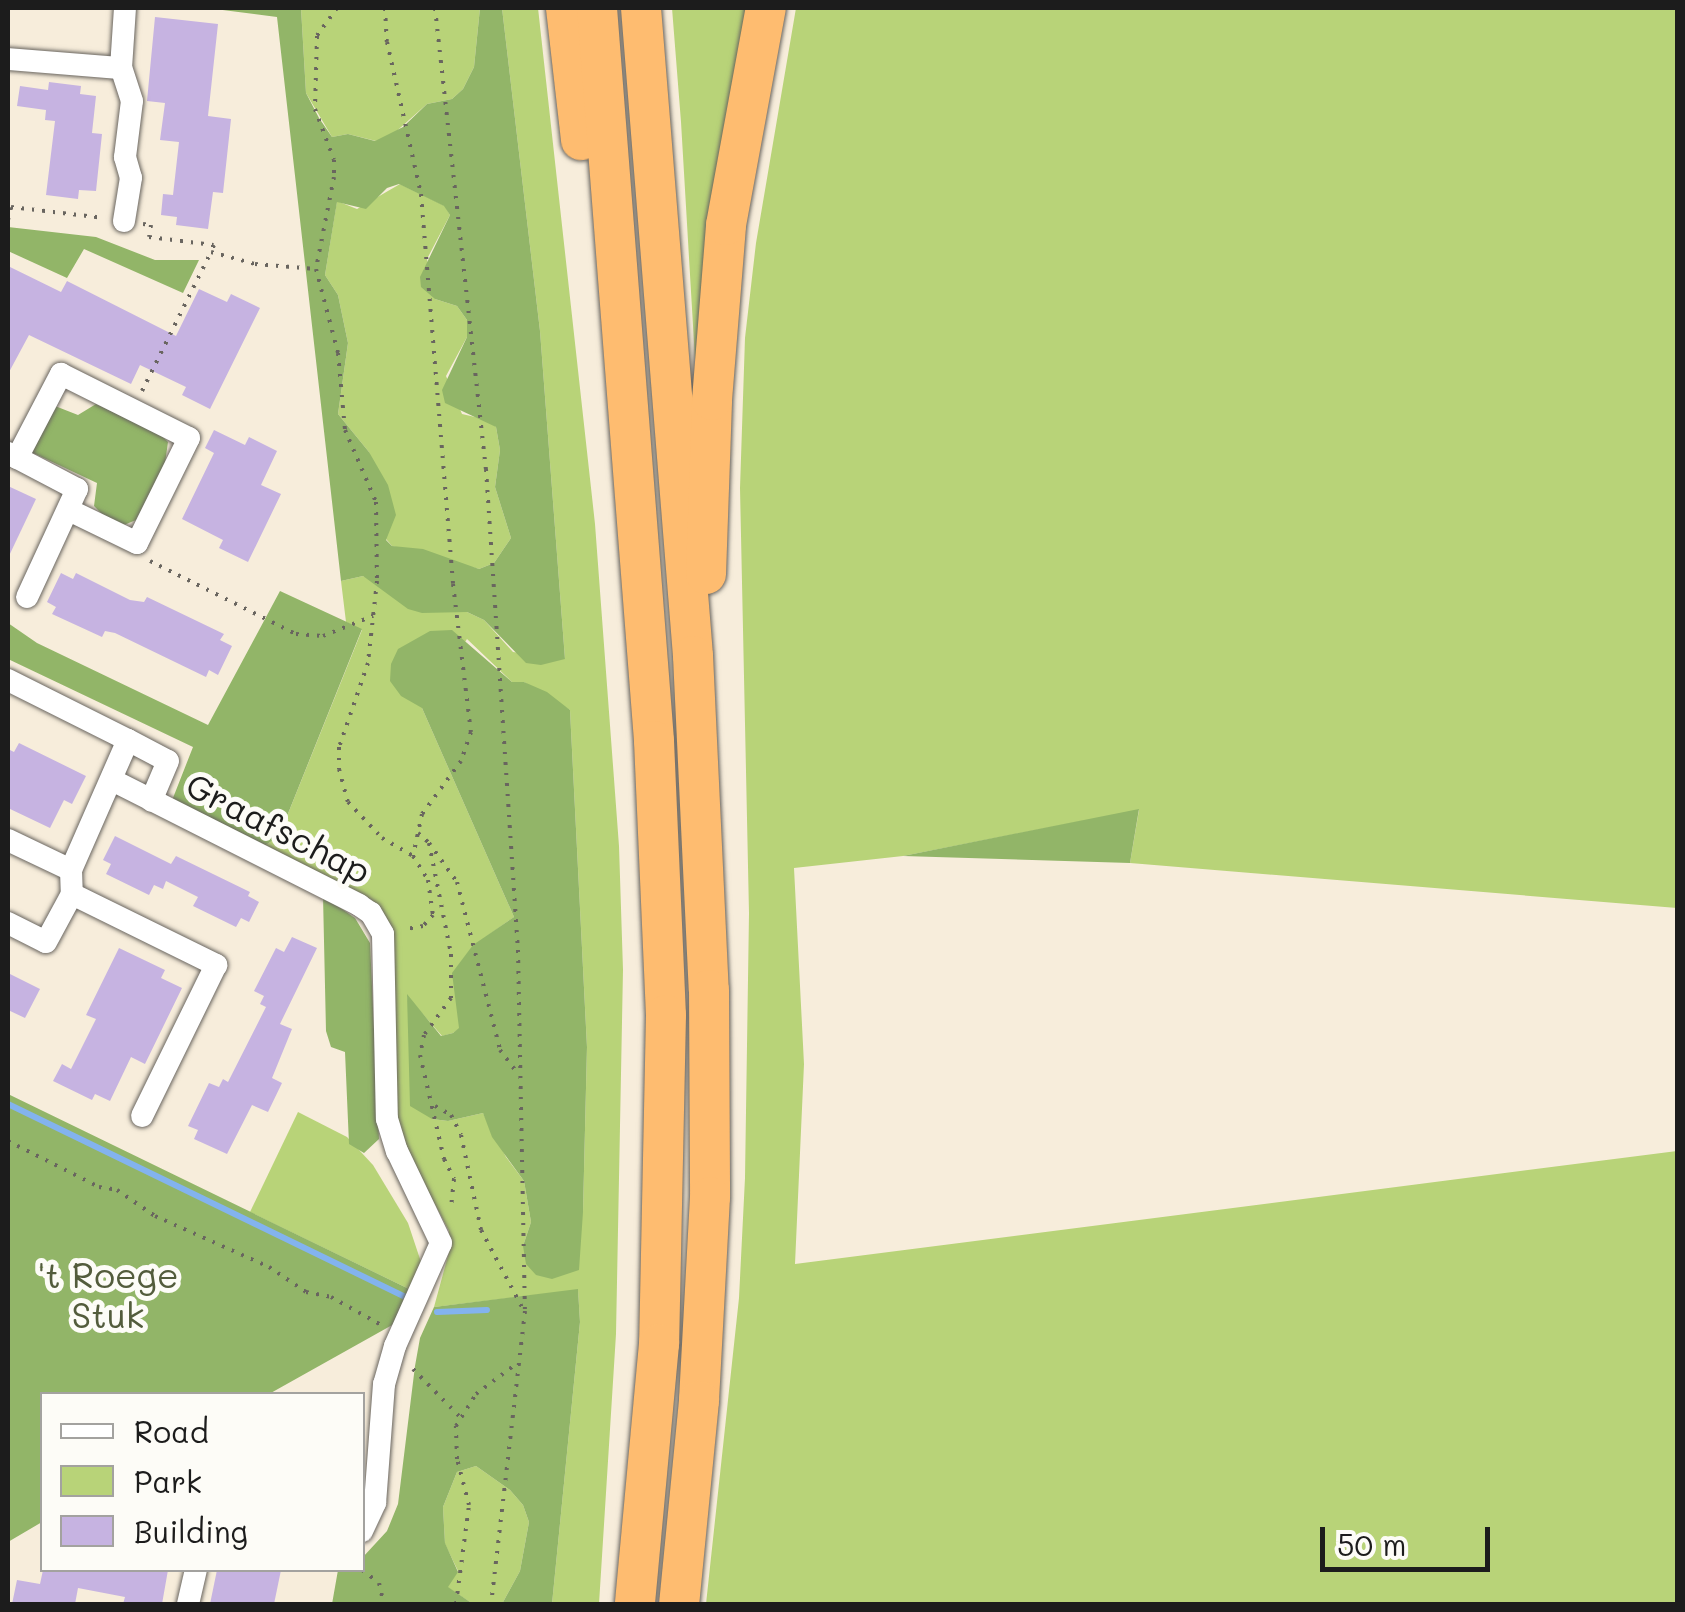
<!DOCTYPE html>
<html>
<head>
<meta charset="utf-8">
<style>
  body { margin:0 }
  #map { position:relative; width:1685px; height:1612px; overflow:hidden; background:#f7eddb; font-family:Mali,sans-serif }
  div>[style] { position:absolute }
  .green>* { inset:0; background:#b8d378 }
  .forest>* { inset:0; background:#92b568 }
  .stream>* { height:6px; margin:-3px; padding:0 3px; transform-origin:3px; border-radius:3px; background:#83b3ee }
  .building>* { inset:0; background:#c6b3e1 }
  .path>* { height:4px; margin-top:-2px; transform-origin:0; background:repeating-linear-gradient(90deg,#69655f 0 2.5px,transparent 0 10.5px) }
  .roads { filter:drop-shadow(0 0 2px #69655f) drop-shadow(0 0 2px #69655f) }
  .street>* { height:22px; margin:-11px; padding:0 11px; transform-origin:11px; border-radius:11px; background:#fff }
  .highway>* { height:40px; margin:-20px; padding:0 20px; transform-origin:20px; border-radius:20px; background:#febc70 }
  span { translate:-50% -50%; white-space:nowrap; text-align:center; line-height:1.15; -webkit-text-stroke:10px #fdfcf7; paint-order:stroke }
  .street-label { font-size:35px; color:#1c1c1c }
  .park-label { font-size:35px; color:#535c3c }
  .frame { position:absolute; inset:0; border:10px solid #1c1c1c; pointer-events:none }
  .legend { position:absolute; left:40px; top:1392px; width:325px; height:180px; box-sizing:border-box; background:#fdfcf7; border:2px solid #a3a29f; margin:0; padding:12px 18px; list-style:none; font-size:30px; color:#1c1c1c }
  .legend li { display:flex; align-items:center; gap:20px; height:50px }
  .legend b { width:50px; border:2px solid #a3a29f }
  .scale { position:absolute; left:1320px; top:1527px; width:170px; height:45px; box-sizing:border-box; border:5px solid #1c1c1c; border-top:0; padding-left:12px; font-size:30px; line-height:35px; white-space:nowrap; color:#1c1c1c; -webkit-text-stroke:8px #fdfcf7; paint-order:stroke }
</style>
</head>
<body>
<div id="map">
  <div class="green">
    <div style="clip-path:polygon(301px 8px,480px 8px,474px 67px,463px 89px,452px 99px,427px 104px,391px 136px,376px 141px,348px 134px,332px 137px,306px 93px)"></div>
    <div style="clip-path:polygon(evenodd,502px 8px,538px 8px,595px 524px,619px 846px,623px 970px,616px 1334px,599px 1604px,552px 1604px,580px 1322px,578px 1290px,434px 1307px,449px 1252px,449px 1231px,398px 1134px,389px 937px,263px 847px,279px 836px,362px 630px,346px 622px,341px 581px,363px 576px,449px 611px,467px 612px,484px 620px,513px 652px,565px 659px,540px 331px,502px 8px,467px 639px,512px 682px,524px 682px,570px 710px,587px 1047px,583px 1212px,523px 1246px,531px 1222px,524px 1181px,506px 1157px,483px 1113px,448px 1121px,432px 1119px,407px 996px,442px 1036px,453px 1033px,459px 1029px,473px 946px,514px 917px,422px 708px,467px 639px)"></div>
    <div style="clip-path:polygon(672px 8px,755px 8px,700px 444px,681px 122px)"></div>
    <div style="clip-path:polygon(796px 8px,1677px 8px,1677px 908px,1130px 863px,1139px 810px,903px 856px,794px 868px,804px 1064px,795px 1264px,1677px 1151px,1677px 1604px,706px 1604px,739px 1298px,745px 1178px,749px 913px,740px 488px,745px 338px,756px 243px)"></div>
    <div style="clip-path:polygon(400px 184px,445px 206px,450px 215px,427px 259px,435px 299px,457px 306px,467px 320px,467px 337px,446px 376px,462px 414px,488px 420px,496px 427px,500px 450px,495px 487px,511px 538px,494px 563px,479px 569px,392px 546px,386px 539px,369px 452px,338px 414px,348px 343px,338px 295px,325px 275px,337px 201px,357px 209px)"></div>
    <div style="clip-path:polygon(298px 1112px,347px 1137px,373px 1165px,408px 1223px,421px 1262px,409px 1289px,250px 1212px)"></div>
    <div style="clip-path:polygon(476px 1466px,510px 1490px,523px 1505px,529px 1522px,520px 1571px,502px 1604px,473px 1604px,447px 1587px,458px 1571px,445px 1544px,443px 1507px,457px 1472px)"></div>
  </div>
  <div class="forest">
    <div style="clip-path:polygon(evenodd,207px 8px,301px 8px,306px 93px,319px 118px,332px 137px,348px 134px,375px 141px,403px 127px,427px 104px,452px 99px,463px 89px,474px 67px,480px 8px,502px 8px,540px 331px,565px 659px,541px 665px,526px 663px,484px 620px,467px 612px,422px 613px,408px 609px,363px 576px,341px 581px,277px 17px,207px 8px,399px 184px,444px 206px,450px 215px,420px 277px,421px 287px,435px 299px,457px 306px,467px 320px,467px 337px,442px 390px,445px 403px,496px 427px,500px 450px,495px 487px,511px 538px,494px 563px,479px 569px,423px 549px,392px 546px,386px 540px,396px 515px,388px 485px,369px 452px,338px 414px,348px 343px,338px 295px,325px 275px,337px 202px,366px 209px,387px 188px,399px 184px)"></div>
    <div style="clip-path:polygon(8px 227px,96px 237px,155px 260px,199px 260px,183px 293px,84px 249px,67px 278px,8px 251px)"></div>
    <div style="clip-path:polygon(96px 404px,160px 434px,168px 442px,165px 463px,136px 520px,124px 525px,106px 518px,94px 506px,97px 483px,31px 452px,55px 406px,78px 415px)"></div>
    <div style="clip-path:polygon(280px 591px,362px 629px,279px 836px,263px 847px,171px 803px,193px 747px,8px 659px,8px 623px,37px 643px,208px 725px)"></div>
    <div style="clip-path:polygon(452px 630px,512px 682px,524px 682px,547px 692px,570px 710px,587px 1047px,583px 1212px,579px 1270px,552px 1279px,536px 1275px,526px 1264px,523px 1246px,531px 1222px,524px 1181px,492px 1137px,483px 1113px,448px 1121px,432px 1119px,410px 1106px,407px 994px,441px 1036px,453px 1033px,459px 1028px,452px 973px,473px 945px,514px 917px,422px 708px,401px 696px,390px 681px,391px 664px,398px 649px,430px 631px)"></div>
    <div style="clip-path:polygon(1139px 809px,1130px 863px,903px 856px)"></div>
    <div style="clip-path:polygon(323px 896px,355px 918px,370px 943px,379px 1139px,364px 1153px,349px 1144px,345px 1052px,331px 1047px,326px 1031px)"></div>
    <div style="clip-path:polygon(8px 1094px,409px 1289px,394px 1324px,269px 1394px,42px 1394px,42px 1522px,8px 1542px)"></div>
    <div style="clip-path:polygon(578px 1289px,580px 1322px,552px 1604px,502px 1604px,520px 1571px,529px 1522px,523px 1505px,510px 1490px,476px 1466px,457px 1472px,443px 1507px,445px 1543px,458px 1572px,448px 1587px,473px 1604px,332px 1604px,338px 1570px,362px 1570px,363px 1557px,387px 1531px,398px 1504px,415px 1366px,420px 1338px,434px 1307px)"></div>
  </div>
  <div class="stream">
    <div style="left:8px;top:1104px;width:440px;rotate:25.9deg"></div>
    <div style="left:437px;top:1312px;width:50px;rotate:-2.3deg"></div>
  </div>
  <div class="building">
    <div style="clip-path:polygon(155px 17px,218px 24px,208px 116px,231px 119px,223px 193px,213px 192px,208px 229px,176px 225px,177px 217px,161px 215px,163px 194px,173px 195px,179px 142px,160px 140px,165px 103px,147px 101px)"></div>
    <div style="clip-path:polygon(49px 82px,81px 86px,80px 94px,96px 96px,92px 133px,102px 134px,96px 191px,79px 190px,78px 199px,46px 195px,55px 121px,45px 120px,46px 110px,17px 106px,20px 86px,48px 90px)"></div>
    <div style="clip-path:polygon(8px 266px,61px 292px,67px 281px,176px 336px,199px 289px,227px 302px,231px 294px,260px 308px,210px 409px,182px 395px,186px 387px,140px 365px,131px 384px,29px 335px,8px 374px)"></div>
    <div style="clip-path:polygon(214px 430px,245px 445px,249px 437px,277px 451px,261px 485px,281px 494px,248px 562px,219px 548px,223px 540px,182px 519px,214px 453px,205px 448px)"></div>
    <div style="clip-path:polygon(8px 486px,36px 499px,8px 558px)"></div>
    <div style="clip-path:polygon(61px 573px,73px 579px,76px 573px,130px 600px,144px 602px,147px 597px,224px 634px,220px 640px,232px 646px,218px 675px,209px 670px,206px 677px,115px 633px,105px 631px,102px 637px,52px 614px,56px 607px,47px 602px)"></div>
    <div style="clip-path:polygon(19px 743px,86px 776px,72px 804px,64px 800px,50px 828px,8px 808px,8px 749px,14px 752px)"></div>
    <div style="clip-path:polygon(115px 836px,171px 864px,176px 856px,250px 892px,248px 896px,259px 902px,249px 922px,241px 918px,236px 927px,193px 906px,198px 897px,166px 881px,163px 889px,154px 885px,149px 895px,106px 874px,111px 864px,103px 860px)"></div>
    <div style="clip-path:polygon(292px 937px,317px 948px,280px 1024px,292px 1029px,272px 1078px,282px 1083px,268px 1112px,252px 1105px,227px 1154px,194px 1139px,198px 1130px,188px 1126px,209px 1083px,219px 1087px,223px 1079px,228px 1082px,266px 1007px,260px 1004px,264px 996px,254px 991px,276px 948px,284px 952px)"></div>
    <div style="clip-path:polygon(119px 948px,165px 970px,161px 978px,182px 988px,145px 1064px,131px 1057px,110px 1101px,95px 1094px,92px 1100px,53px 1081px,62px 1064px,71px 1069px,96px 1019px,86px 1015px)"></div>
    <div style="clip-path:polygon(8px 973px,40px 989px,25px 1018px,8px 1010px)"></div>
    <div style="clip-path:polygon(43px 1570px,168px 1570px,162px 1604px,123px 1604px,125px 1597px,78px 1588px,75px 1604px,12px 1604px,17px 1580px,40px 1584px)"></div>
    <div style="clip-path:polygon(217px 1570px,281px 1570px,274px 1604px,210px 1604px)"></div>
  </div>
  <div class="path">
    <div style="left:337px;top:8px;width:34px;rotate:126deg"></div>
    <div style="left:317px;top:36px;width:73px;rotate:91.6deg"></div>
    <div style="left:315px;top:109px;width:54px;rotate:69.6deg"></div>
    <div style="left:334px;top:160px;width:17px;rotate:90deg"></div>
    <div style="left:334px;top:177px;width:94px;rotate:101.1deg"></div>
    <div style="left:316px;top:269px;width:87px;rotate:75.3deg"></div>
    <div style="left:338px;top:353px;width:77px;rotate:84.8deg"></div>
    <div style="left:345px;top:430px;width:78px;rotate:66.7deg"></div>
    <div style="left:376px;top:502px;width:79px;rotate:89.3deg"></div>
    <div style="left:377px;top:581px;width:82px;rotate:96.3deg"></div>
    <div style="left:368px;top:663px;width:89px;rotate:109deg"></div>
    <div style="left:339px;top:747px;width:22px;rotate:90deg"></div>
    <div style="left:339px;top:769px;width:34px;rotate:75deg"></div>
    <div style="left:348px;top:802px;width:50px;rotate:46.6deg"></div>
    <div style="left:382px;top:838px;width:36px;rotate:30deg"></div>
    <div style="left:413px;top:856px;width:28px;rotate:58deg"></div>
    <div style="left:428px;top:880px;width:35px;rotate:82deg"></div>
    <div style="left:433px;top:915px;width:15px;rotate:132deg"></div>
    <div style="left:423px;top:926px;width:17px;rotate:170deg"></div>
    <div style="left:385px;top:8px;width:34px;rotate:87deg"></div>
    <div style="left:387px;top:42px;width:156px;rotate:77.4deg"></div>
    <div style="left:421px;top:194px;width:391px;rotate:85.3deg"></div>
    <div style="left:453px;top:584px;width:149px;rotate:83.1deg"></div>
    <div style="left:471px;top:732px;width:31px;rotate:109deg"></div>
    <div style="left:461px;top:761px;width:66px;rotate:126.3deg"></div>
    <div style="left:422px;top:814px;width:43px;rotate:102.1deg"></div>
    <div style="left:435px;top:8px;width:464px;rotate:83.7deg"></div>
    <div style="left:486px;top:469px;width:482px;rotate:86.2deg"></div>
    <div style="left:518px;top:950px;width:361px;rotate:88.9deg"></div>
    <div style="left:525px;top:1311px;width:295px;rotate:96.6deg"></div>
    <div style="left:8px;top:220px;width:13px;rotate:-77deg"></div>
    <div style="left:11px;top:207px;width:94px;rotate:6.7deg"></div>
    <div style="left:143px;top:224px;width:8px;rotate:7deg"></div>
    <div style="left:151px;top:225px;width:12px;rotate:99deg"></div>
    <div style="left:149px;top:237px;width:65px;rotate:7deg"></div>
    <div style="left:214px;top:245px;width:8px;rotate:113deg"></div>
    <div style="left:211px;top:252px;width:46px;rotate:15.3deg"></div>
    <div style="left:255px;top:264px;width:61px;rotate:4.7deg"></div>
    <div style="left:142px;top:391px;width:155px;rotate:-63.6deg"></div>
    <div style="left:150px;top:561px;width:163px;rotate:26.6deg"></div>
    <div style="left:296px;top:634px;width:27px;rotate:4deg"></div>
    <div style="left:323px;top:636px;width:54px;rotate:-21.8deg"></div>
    <div style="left:418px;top:833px;width:15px;rotate:42deg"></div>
    <div style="left:429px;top:843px;width:113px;rotate:78.8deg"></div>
    <div style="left:451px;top:954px;width:44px;rotate:90deg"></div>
    <div style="left:451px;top:998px;width:46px;rotate:126.1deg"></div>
    <div style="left:424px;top:1035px;width:20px;rotate:101deg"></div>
    <div style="left:420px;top:1055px;width:107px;rotate:77deg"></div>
    <div style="left:444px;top:1159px;width:22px;rotate:63deg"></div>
    <div style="left:454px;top:1179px;width:31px;rotate:96deg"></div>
    <div style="left:429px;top:843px;width:48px;rotate:54.3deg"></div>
    <div style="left:457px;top:882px;width:173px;rotate:75.6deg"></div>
    <div style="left:500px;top:1050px;width:31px;rotate:53deg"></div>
    <div style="left:435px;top:1106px;width:18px;rotate:29deg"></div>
    <div style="left:451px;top:1115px;width:22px;rotate:63deg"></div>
    <div style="left:461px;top:1135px;width:97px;rotate:78.1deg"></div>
    <div style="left:481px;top:1230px;width:87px;rotate:62deg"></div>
    <div style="left:8px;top:1141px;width:102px;rotate:26.8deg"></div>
    <div style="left:99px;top:1187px;width:18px;rotate:9deg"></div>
    <div style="left:117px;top:1190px;width:46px;rotate:34.4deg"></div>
    <div style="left:155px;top:1216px;width:125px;rotate:24.1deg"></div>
    <div style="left:269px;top:1267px;width:45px;rotate:34deg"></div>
    <div style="left:306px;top:1292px;width:25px;rotate:11deg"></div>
    <div style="left:331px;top:1297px;width:57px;rotate:29.2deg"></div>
    <div style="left:413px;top:1369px;width:66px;rotate:45.6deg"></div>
    <div style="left:362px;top:1570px;width:21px;rotate:37deg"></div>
    <div style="left:379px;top:1583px;width:22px;rotate:77deg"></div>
    <div style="left:456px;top:1604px;width:100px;rotate:-82.5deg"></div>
    <div style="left:469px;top:1505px;width:48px;rotate:-104.6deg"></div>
    <div style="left:457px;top:1459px;width:33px;rotate:-92deg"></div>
    <div style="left:456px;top:1426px;width:38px;rotate:-58deg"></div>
    <div style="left:476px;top:1394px;width:50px;rotate:-36.9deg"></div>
  </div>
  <div class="roads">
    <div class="street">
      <div style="left:8px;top:59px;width:113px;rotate:4.6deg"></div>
      <div style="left:124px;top:221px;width:44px;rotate:-80.8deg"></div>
      <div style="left:131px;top:178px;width:22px;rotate:-106deg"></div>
      <div style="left:125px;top:157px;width:56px;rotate:-82.9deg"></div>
      <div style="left:132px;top:101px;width:35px;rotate:-108deg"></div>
      <div style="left:121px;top:68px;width:60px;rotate:-86.2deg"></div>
      <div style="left:8px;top:453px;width:78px;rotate:27.6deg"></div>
      <div style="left:77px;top:489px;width:119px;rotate:114.8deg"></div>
      <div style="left:17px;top:458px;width:95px;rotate:-62.4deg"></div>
      <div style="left:61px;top:374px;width:143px;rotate:26.6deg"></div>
      <div style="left:189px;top:438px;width:117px;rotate:116.3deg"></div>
      <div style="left:137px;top:543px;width:76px;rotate:-154.1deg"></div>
      <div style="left:8px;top:680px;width:134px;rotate:26.6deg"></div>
      <div style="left:128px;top:740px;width:142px;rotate:113.7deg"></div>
      <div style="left:71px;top:870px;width:24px;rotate:88deg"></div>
      <div style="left:72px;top:894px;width:161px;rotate:26.2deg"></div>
      <div style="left:216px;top:965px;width:168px;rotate:116.1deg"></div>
      <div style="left:128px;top:740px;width:45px;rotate:27.7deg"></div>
      <div style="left:168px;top:761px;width:43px;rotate:113deg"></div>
      <div style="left:112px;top:780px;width:277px;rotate:26.8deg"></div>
      <div style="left:359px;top:905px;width:14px;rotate:34deg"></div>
      <div style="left:371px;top:913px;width:24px;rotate:60deg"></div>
      <div style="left:383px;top:934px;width:185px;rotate:88.8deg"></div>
      <div style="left:387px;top:1119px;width:34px;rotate:73deg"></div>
      <div style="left:397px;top:1151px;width:102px;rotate:64.4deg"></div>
      <div style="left:441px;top:1243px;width:113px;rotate:114.1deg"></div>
      <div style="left:395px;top:1346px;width:40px;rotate:106deg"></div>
      <div style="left:384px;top:1384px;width:119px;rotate:94.3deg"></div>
      <div style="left:375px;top:1503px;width:31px;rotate:115deg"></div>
      <div style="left:8px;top:840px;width:70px;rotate:25.5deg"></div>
      <div style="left:8px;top:923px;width:42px;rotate:26.6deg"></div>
      <div style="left:46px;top:942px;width:55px;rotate:-61.6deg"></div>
      <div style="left:188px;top:1604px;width:35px;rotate:-77deg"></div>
    </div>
    <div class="highway">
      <div style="left:566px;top:8px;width:133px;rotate:83.5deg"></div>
      <div style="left:597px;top:8px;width:735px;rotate:85.55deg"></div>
      <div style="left:654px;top:741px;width:274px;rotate:87.5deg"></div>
      <div style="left:666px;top:1015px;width:329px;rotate:91.2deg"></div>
      <div style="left:659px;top:1344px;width:261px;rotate:95.3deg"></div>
      <div style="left:641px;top:8px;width:650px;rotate:85.41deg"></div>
      <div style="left:693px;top:656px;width:334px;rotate:87.3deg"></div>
      <div style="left:709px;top:990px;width:207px;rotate:89.7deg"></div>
      <div style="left:710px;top:1197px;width:204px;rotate:93.1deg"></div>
      <div style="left:699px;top:1401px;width:204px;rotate:95.6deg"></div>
      <div style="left:706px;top:574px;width:174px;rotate:-88deg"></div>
      <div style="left:712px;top:400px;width:176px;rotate:-85.4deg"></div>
      <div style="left:726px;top:225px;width:221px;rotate:-79.6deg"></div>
    </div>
  </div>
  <div class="street-label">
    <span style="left:279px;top:827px;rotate:27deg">Graafschap</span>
  </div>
  <div class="park-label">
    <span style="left:108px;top:1294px">'t Roege<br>Stuk</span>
  </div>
  <div class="frame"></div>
  <ul class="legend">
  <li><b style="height:12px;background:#fff"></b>Road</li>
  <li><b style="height:28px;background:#b8d378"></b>Park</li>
  <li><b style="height:28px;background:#c6b3e1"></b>Building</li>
  </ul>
  <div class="scale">50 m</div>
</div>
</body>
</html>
